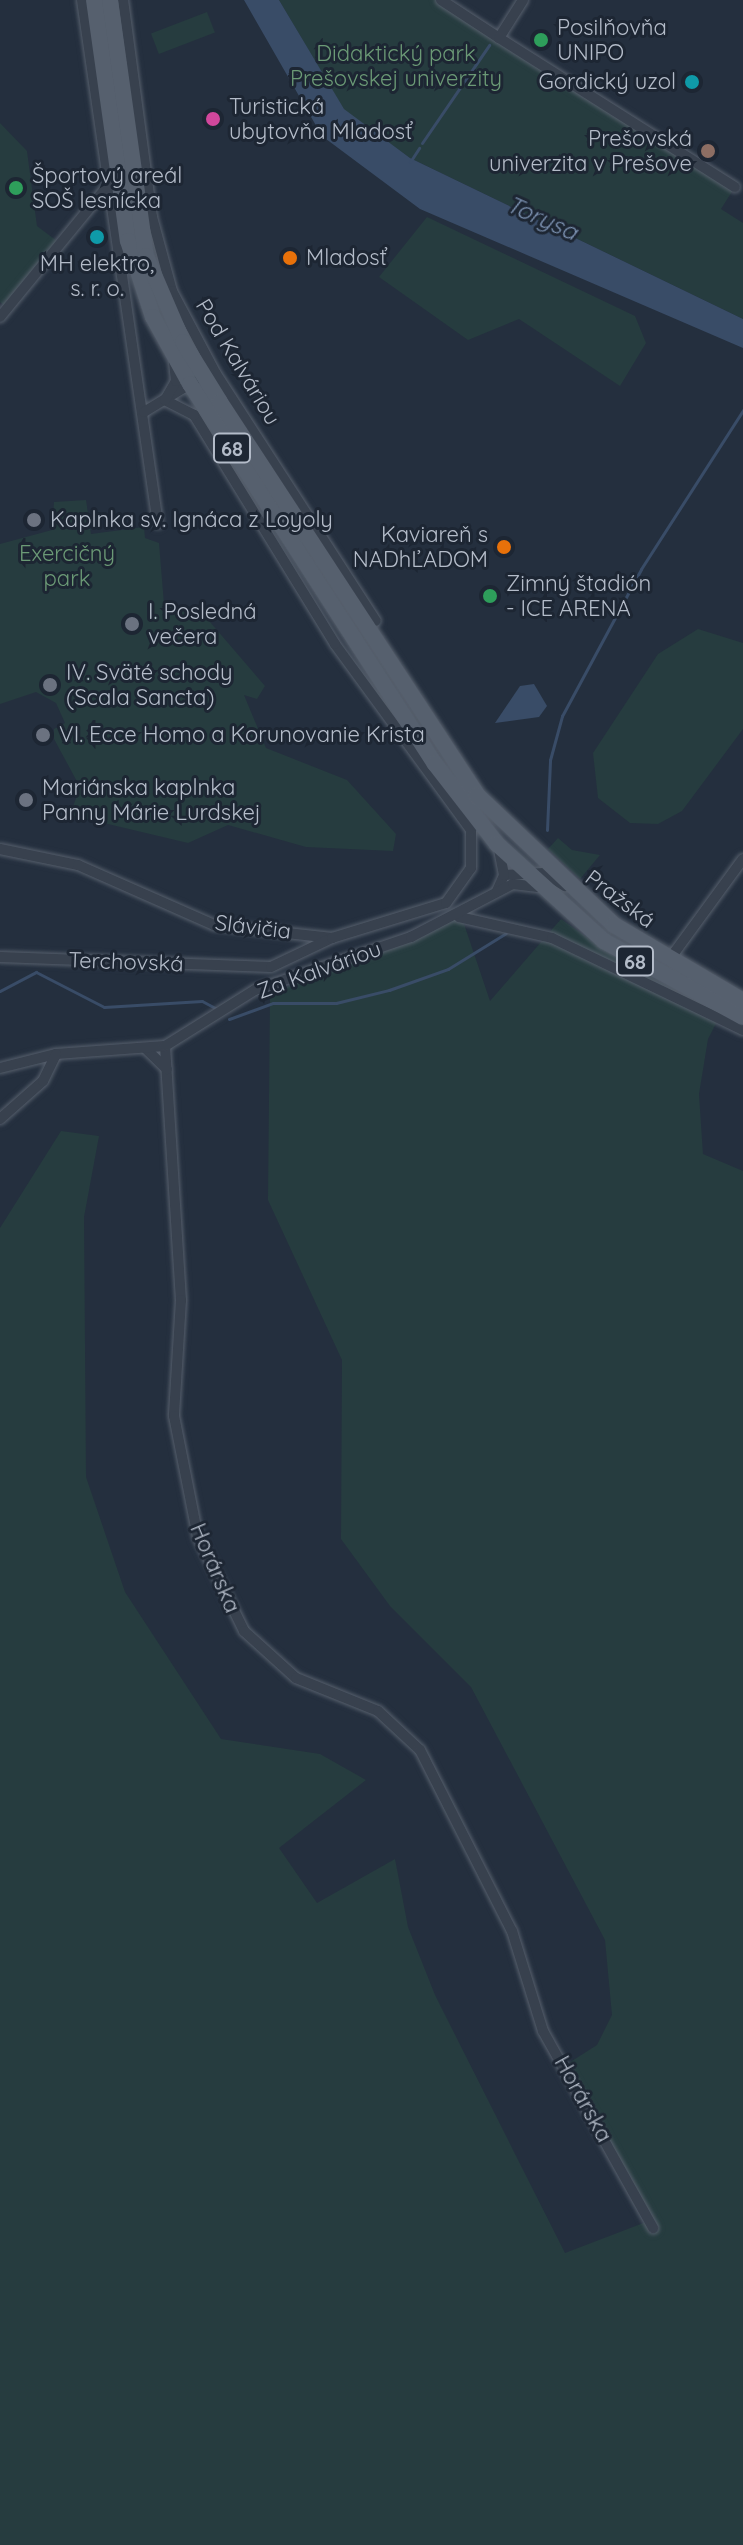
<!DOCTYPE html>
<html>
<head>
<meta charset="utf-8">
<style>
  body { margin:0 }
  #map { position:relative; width:743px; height:2545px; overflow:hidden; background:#242f3e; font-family:Quicksand,sans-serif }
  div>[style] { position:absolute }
  .green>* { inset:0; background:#263c3f; transform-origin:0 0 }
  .water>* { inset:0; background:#394c67 }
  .stream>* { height:3px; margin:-1.5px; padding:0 1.5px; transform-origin:1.5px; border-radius:1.5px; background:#394c67 }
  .roads { filter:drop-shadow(0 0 2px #565f6c) drop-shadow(0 0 2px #565f6c) }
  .minor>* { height:10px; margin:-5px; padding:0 5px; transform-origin:5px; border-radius:5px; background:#38414e }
  .primary>* { height:16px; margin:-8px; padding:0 8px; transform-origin:8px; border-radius:8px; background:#56606e }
  .dots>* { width:22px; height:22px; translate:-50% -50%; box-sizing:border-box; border:4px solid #1d2633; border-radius:50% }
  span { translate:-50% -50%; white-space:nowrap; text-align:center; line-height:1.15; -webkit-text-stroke:6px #1d2633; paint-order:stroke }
  .shield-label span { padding:2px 6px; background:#1d2633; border:2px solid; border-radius:6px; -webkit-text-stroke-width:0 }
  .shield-label { font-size:20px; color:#b4bcc9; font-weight:700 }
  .poi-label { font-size:22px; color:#b4bcc9 }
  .left { translate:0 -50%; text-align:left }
  .right { translate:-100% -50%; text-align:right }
  .park-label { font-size:22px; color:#6b9a76 }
  .street-label { font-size:22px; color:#b4bcc9 }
  .water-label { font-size:24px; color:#7c92b1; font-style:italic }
</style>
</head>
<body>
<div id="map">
  <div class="green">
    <div style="clip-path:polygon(279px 0,446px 0,733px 190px,721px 209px,743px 223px,743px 319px,410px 158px,344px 110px)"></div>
    <div style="left:207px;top:12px;width:22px;height:60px;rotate:69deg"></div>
    <div style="clip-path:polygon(0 123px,27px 151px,37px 226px,61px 244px,8px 309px,0 302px)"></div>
    <div style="clip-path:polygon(427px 217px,635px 316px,646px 343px,620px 386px,519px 319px,468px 340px,379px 277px)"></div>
    <div style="clip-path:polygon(86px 500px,91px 534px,144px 527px,145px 538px,159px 543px,164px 604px,198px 608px,265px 686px,257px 699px,244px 695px,266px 748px,347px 780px,396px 834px,393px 851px,306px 847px,228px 825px,188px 843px,70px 815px,80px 787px,54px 739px,54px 729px,65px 723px,56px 703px,36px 692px,0 704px,0 544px,52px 530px,54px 502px)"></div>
    <div style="clip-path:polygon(698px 629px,743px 643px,743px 729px,682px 811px,658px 824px,630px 823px,598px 798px,593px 753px,658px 654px)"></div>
    <div style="clip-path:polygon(558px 838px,572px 850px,600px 855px,580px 879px,548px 849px)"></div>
    <div style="clip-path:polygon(461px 915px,490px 1001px,561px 919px,628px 966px,722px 1012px,708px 1039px,699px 1094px,703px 1154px,743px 1171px,743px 2545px,0 2545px,0 1228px,61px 1131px,99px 1136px,84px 1217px,86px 1477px,125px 1592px,221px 1739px,320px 1754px,366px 1780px,279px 1848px,317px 1903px,395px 1859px,408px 1927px,435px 1995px,565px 2253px,646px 2222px,564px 2066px,597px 2045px,612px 2015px,605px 1940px,471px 1687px,390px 1606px,341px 1539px,342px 1360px,268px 1200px,270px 994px)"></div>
  </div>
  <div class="water">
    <div style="clip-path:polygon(244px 0,279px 0,344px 109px,410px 158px,743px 319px,743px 348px,420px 209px,322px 136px)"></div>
    <div style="clip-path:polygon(534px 684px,547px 706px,539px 717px,495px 723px,520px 686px)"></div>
  </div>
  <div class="stream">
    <div style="left:422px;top:143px;width:119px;rotate:-55.6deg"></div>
    <div style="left:410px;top:162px;width:17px;rotate:-57deg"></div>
    <div style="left:547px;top:830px;width:70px;rotate:-87.5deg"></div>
    <div style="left:550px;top:760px;width:46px;rotate:-74.7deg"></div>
    <div style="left:562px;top:716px;width:167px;rotate:-61.7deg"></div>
    <div style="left:641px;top:569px;width:189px;rotate:-57.3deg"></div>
    <div style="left:0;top:991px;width:41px;rotate:-27.8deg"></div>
    <div style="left:36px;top:972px;width:76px;rotate:27.2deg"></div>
    <div style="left:104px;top:1007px;width:98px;rotate:-3.5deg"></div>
    <div style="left:202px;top:1001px;width:17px;rotate:28deg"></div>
    <div style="left:229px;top:1019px;width:47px;rotate:-20deg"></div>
    <div style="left:273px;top:1003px;width:63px"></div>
    <div style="left:336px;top:1003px;width:55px;rotate:-13.8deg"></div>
    <div style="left:389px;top:990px;width:63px;rotate:-19.6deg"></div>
    <div style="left:448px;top:969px;width:68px;rotate:-31.8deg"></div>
  </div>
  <div class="roads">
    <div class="minor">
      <div style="left:82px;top:0;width:529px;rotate:81.75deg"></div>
      <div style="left:123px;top:0;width:219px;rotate:82.4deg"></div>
      <div style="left:152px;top:217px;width:77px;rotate:74.9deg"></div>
      <div style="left:172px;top:291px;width:94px;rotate:62.1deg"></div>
      <div style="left:216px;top:374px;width:294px;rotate:57.1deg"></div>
      <div style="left:441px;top:0;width:69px;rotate:33.2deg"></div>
      <div style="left:523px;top:0;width:45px;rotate:122.3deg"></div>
      <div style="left:499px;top:38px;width:279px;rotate:32.3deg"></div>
      <div style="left:0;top:317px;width:166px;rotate:-50.6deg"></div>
      <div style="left:144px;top:412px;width:60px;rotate:-31.3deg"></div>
      <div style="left:0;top:849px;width:80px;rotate:11.6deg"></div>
      <div style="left:78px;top:865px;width:149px;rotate:23.8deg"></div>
      <div style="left:214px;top:925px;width:119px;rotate:6.3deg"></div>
      <div style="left:504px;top:875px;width:40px;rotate:-2.9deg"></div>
      <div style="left:544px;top:873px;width:25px;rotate:32deg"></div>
      <div style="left:497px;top:891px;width:17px;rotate:-66deg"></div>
      <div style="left:504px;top:875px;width:26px;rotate:-101deg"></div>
      <div style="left:459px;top:917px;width:95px;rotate:12.7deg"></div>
      <div style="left:552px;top:938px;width:212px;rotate:25.7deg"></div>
      <div style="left:0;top:957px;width:271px;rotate:2.1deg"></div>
      <div style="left:271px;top:967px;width:68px;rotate:-25.4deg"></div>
      <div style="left:332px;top:938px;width:119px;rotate:-17.1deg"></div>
      <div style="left:446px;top:903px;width:43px;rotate:-54.5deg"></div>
      <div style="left:471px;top:868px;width:38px;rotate:-90deg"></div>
      <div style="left:471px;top:830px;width:230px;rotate:-126.2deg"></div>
      <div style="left:335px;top:644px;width:269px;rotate:-121.6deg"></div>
      <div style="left:194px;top:415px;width:33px;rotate:-153deg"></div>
      <div style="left:165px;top:400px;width:22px;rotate:-60deg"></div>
      <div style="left:176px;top:381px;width:18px;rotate:-96deg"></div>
      <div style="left:669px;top:960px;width:125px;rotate:-53.8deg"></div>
      <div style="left:165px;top:1046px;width:255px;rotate:86.4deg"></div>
      <div style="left:181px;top:1300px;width:116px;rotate:93.5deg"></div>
      <div style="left:174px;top:1416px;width:123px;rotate:78.8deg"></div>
      <div style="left:198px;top:1537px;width:105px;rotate:63.9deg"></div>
      <div style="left:244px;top:1631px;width:70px;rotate:42.1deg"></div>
      <div style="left:296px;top:1678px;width:88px;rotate:21.9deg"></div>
      <div style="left:378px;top:1711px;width:57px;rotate:42.9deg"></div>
      <div style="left:420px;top:1750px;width:203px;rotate:63.1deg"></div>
      <div style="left:512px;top:1931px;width:105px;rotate:72.8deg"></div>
      <div style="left:543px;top:2031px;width:226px;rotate:60.8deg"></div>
      <div style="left:146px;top:1049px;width:29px;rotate:44deg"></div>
      <div style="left:0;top:1068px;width:58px;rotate:-14deg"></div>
      <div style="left:56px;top:1054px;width:109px;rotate:-4.2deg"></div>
      <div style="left:165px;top:1046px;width:106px;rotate:-31.9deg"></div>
      <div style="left:255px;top:990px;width:165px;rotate:-18.8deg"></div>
      <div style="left:411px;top:937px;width:115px;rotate:-27.5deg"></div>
      <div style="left:513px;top:884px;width:25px;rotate:7deg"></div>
      <div style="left:0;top:1119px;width:57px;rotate:-41.5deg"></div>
      <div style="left:43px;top:1081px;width:30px;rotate:-64deg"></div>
    </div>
    <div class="primary">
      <div style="left:94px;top:0;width:243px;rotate:82deg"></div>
      <div style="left:128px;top:241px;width:80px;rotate:71.8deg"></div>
      <div style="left:153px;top:317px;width:77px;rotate:61.1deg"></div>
      <div style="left:190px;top:384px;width:452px;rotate:57.2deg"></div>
      <div style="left:435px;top:764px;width:101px;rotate:52.2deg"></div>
      <div style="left:497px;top:844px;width:144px;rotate:42.2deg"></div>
      <div style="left:604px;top:941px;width:158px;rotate:28.7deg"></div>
      <div style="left:110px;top:0;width:259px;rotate:82deg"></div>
      <div style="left:146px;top:256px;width:94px;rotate:66.7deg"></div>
      <div style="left:183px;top:342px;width:70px;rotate:58.3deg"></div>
      <div style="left:220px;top:402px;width:470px;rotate:56.8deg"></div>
      <div style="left:477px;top:795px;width:189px;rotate:43.5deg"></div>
      <div style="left:614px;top:925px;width:150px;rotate:30.5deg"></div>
    </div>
  </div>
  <div class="dots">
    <div style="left:541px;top:40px;background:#2e9e5b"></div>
    <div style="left:692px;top:82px;background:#0f9aa8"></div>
    <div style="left:213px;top:119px;background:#d1479c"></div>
    <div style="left:708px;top:151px;background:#8d6e63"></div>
    <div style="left:16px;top:188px;background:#2e9e5b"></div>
    <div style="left:97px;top:237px;background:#0f9aa8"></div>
    <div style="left:290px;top:258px;background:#e8710a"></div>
    <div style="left:34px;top:520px;background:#6b7280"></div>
    <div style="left:504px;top:547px;background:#e8710a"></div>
    <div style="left:490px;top:596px;background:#2e9e5b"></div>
    <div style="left:132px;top:624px;background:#6b7280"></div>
    <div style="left:50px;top:685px;background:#6b7280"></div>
    <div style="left:43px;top:735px;background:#6b7280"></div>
    <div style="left:26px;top:800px;background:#6b7280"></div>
  </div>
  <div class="shield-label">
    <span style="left:232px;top:448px">68</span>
    <span style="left:635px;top:961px">68</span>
  </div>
  <div class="poi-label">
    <span class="left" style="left:557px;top:40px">Posilňovňa<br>UNIPO</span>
    <span class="right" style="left:676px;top:82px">Gordický uzol</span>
    <span class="left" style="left:229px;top:119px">Turistická<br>ubytovňa Mladosť</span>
    <span class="right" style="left:692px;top:151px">Prešovská<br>univerzita v Prešove</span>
    <span class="left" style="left:32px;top:188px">Športový areál<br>SOŠ lesnícka</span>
    <span class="left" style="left:306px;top:258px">Mladosť</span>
    <span style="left:97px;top:276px">MH elektro,<br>s. r. o.</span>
    <span class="left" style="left:50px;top:520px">Kaplnka sv. Ignáca z Loyoly</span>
    <span class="right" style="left:488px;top:547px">Kaviareň s<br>NADhĽADOM</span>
    <span class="left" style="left:506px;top:596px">Zimný štadión<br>- ICE ARENA</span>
    <span class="left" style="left:148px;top:624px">I. Posledná<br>večera</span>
    <span class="left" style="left:66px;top:685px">IV. Sväté schody<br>(Scala Sancta)</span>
    <span class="left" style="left:59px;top:735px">VI. Ecce Homo a Korunovanie Krista</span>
    <span class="left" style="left:42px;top:800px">Mariánska kaplnka<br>Panny Márie Lurdskej</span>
  </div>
  <div class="park-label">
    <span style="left:396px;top:66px">Didaktický park<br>Prešovskej univerzity</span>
    <span style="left:67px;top:566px">Exercičný<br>park</span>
  </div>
  <div class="street-label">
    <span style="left:238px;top:362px;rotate:59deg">Pod Kalváriou</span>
    <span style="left:620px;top:899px;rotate:37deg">Pražská</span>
    <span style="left:253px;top:927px;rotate:7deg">Slávičia</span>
    <span style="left:126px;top:962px;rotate:2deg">Terchovská</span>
    <span style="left:319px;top:970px;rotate:-20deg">Za Kalváriou</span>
    <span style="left:215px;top:1568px;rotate:67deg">Horárska</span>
    <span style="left:583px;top:2099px;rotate:61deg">Horárska</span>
  </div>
  <div class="water-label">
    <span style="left:542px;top:218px;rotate:24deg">Torysa</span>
  </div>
</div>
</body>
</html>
